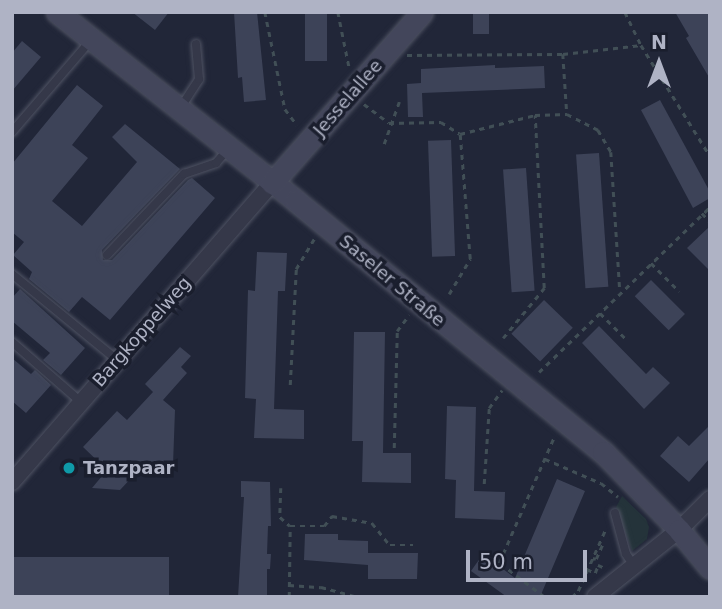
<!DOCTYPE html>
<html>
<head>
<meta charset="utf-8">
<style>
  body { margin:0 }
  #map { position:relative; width:722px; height:609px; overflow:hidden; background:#212638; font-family:"DejaVu Sans",sans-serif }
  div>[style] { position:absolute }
  .green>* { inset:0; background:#24333a }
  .building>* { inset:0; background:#3d4358; transform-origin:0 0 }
  .path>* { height:2.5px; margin-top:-1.25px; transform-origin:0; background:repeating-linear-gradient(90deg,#414f56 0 5px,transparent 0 10px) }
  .roads { filter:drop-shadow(0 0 2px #4f5363) drop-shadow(0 0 2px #4f5363) }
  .lane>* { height:8px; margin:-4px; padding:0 4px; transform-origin:4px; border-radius:4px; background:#353849 }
  .street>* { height:16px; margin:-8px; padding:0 8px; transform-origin:8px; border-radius:8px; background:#353849 }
  .secondary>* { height:21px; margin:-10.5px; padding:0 10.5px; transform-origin:10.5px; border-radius:10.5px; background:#43465b }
  .dots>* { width:19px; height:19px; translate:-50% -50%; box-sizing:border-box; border:4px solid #1a1e2d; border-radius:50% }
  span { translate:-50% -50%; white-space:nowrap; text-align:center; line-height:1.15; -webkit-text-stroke:7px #1a1e2d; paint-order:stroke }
  .street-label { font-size:18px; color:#afb3c5 }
  .poi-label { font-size:18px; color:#afb3c5; font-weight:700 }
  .left { translate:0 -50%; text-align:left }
  .frame { position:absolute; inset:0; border:14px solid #afb3c5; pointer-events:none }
  .north { position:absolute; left:624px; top:28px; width:70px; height:70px; -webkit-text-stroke:5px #1a1e2d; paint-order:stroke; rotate:0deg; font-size:19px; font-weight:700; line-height:28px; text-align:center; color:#afb3c5 }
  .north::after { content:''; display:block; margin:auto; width:24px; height:32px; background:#afb3c5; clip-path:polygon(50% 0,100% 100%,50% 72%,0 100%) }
  .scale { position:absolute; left:466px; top:550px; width:121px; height:32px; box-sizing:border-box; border:4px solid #afb3c5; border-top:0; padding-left:9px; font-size:21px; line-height:24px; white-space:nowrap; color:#afb3c5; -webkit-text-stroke:5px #1a1e2d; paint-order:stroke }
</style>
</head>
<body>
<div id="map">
  <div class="green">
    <div style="clip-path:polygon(622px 496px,646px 519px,649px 527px,647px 539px,632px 551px,616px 507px)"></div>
  </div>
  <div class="building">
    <div style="clip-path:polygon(132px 12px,169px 12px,155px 30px)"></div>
    <div style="clip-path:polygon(234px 12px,257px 12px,266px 100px,244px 102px,242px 77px,238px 78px)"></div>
    <div style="left:305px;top:12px;width:22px;height:49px"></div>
    <div style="left:473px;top:12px;width:16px;height:22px"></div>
    <div style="clip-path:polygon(675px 12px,710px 12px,710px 79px,686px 38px,689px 36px)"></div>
    <div style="clip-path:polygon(22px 41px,41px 57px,12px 91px,12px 53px)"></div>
    <div style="clip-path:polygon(495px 65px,495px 68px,544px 66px,545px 88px,422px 93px,423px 117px,408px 117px,407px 84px,421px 83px,421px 69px)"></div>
    <div style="clip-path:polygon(77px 85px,103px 106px,72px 145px,88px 158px,52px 201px,82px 226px,137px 162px,112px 137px,125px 124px,180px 169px,102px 250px,103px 260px,112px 260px,188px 180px,192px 178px,215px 198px,110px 320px,82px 297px,69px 312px,29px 279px,32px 272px,13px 255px,24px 242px,12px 232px,12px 164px)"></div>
    <div style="clip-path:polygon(660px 100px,710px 192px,710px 198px,693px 208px,641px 110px)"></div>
    <div style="left:451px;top:140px;width:116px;height:23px;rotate:88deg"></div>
    <div style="left:599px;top:153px;width:134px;height:23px;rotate:86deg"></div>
    <div style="left:526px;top:168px;width:123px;height:23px;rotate:86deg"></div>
    <div style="clip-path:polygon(710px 226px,710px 271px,687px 248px)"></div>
    <div style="clip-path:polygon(257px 252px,287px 253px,285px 291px,278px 291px,274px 409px,304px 410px,304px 439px,254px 438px,256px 399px,245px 398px,248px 290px,255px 291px)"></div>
    <div style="left:651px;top:280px;width:48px;height:23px;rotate:45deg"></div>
    <div style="clip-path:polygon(20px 289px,85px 348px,61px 375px,43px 360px,50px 353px,12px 321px,12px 298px)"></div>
    <div style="left:544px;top:300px;width:40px;height:47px;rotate:44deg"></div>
    <div style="clip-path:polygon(599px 326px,646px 374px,653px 367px,670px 383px,644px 409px,582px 343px)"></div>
    <div style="clip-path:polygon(354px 332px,385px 332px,383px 453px,411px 453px,411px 483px,362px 482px,363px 441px,352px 441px)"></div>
    <div style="clip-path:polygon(180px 347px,191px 356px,181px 367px,187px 373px,163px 400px,175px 410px,173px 465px,167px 474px,153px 462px,140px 476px,136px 473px,120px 490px,92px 488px,107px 470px,83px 447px,117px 411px,127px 420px,153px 392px,145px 384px)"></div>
    <div style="clip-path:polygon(12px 358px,31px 374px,35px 370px,51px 385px,26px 413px,12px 401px)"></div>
    <div style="clip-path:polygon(447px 406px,476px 407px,474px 491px,505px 492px,504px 520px,455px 518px,456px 480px,445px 479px)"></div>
    <div style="clip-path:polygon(710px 425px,710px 458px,689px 482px,660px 456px,678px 436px,689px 446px)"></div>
    <div style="clip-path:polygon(557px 479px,585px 491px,540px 597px,507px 597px,471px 571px,483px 554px,515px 578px)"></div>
    <div style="clip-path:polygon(241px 481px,270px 482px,271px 526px,268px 526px,267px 554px,271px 554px,270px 569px,267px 569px,267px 597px,238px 597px,244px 497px,241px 497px)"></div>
    <div style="clip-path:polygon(305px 534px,338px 534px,338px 540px,368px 541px,368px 553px,418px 553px,417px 579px,368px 579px,368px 565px,304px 560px)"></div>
    <div style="left:12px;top:557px;width:157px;height:40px"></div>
  </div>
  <div class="path">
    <div style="left:265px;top:12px;width:99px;rotate:78.3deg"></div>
    <div style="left:285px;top:109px;width:20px;rotate:53deg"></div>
    <div style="left:338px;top:12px;width:55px;rotate:78.5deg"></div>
    <div style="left:625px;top:12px;width:37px;rotate:64deg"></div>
    <div style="left:641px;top:45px;width:131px;rotate:58.1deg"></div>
    <div style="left:563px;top:54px;width:60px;rotate:86.2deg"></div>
    <div style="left:407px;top:55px;width:156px;rotate:-0.4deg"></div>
    <div style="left:563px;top:54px;width:79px;rotate:-6.6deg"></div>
    <div style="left:364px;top:104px;width:31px;rotate:37deg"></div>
    <div style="left:389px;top:123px;width:52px;rotate:-1.1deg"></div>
    <div style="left:441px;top:122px;width:22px;rotate:32deg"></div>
    <div style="left:460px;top:134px;width:77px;rotate:-14.2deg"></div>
    <div style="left:535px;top:115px;width:32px;rotate:-2deg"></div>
    <div style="left:567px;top:114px;width:35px;rotate:27deg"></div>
    <div style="left:598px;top:130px;width:26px;rotate:59deg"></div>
    <div style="left:611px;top:152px;width:140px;rotate:86.3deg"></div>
    <div style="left:384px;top:144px;width:45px;rotate:-70.3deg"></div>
    <div style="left:702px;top:213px;width:12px;rotate:48deg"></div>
    <div style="left:651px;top:263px;width:40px;rotate:45deg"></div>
    <div style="left:449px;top:294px;width:41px;rotate:-59deg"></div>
    <div style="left:470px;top:259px;width:125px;rotate:-94.6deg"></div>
    <div style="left:600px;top:313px;width:38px;rotate:45deg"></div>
    <div style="left:503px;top:338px;width:65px;rotate:-50.6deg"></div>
    <div style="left:544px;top:288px;width:173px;rotate:-93deg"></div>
    <div style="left:539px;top:372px;width:238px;rotate:-44deg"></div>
    <div style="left:290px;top:385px;width:116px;rotate:-87deg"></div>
    <div style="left:296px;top:269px;width:35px;rotate:-59deg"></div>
    <div style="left:394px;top:448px;width:117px;rotate:-88.5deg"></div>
    <div style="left:397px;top:331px;width:20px;rotate:-53deg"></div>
    <div style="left:545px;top:459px;width:61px;rotate:23.2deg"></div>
    <div style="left:601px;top:483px;width:22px;rotate:39deg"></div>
    <div style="left:484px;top:484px;width:76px;rotate:-86.2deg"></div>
    <div style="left:489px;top:408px;width:22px;rotate:-54deg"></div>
    <div style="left:281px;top:488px;width:29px;rotate:92deg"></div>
    <div style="left:280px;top:517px;width:13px;rotate:42deg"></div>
    <div style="left:290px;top:526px;width:34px"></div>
    <div style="left:324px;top:526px;width:13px;rotate:-51deg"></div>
    <div style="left:332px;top:516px;width:41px;rotate:9.9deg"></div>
    <div style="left:372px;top:523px;width:28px;rotate:51deg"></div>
    <div style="left:390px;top:545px;width:23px"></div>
    <div style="left:593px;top:558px;width:3px;rotate:18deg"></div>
    <div style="left:596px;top:559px;width:17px;rotate:-66deg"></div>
    <div style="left:587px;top:569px;width:9px;rotate:27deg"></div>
    <div style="left:595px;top:573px;width:9px;rotate:-69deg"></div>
    <div style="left:598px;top:565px;width:8px;rotate:23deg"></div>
    <div style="left:289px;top:585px;width:32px;rotate:4deg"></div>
    <div style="left:321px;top:587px;width:38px;rotate:15deg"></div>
    <div style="left:289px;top:597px;width:71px;rotate:-89.2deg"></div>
    <div style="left:544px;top:597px;width:56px;rotate:-142.9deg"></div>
    <div style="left:499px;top:563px;width:137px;rotate:-66.4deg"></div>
    <div style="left:572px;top:597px;width:8px;rotate:-45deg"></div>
    <div style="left:578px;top:591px;width:69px;rotate:-66deg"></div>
  </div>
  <div class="roads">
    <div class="lane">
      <div style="left:181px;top:107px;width:33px;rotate:-57deg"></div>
      <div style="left:199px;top:79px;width:35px;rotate:-95deg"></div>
      <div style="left:12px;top:132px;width:121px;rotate:-49.3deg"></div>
      <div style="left:107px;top:255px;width:112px;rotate:-46.5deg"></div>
      <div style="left:184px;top:174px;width:34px;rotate:-19deg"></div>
      <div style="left:216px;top:163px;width:20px;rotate:-49deg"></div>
      <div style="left:12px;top:274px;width:136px;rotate:39.3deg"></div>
      <div style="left:12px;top:342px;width:91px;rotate:41deg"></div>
      <div style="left:615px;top:513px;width:42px;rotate:75deg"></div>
      <div style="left:626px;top:554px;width:14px;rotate:56deg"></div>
    </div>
    <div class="street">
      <div style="left:12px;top:482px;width:396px;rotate:-49deg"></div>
      <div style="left:595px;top:597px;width:107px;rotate:-38.6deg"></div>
      <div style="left:679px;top:530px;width:44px;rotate:-45deg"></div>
    </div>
    <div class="secondary">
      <div style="left:57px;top:12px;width:305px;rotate:38.3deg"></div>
      <div style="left:296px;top:201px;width:397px;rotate:39.3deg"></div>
      <div style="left:603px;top:452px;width:109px;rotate:45.7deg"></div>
      <div style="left:679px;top:530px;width:49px;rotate:50.8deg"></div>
      <div style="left:272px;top:183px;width:227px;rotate:-48.7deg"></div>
    </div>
  </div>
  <div class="dots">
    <div style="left:69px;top:468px;background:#0f9aa8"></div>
  </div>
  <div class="street-label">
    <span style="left:348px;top:98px;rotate:-49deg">Jesselallee</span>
    <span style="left:392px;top:281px;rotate:40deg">Saseler Straße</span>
    <span style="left:142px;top:332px;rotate:-49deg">Bargkoppelweg</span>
  </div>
  <div class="poi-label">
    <span class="left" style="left:83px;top:468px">Tanzpaar</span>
  </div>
  <div class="frame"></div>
  <div class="north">N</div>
  <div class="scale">50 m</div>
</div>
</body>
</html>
